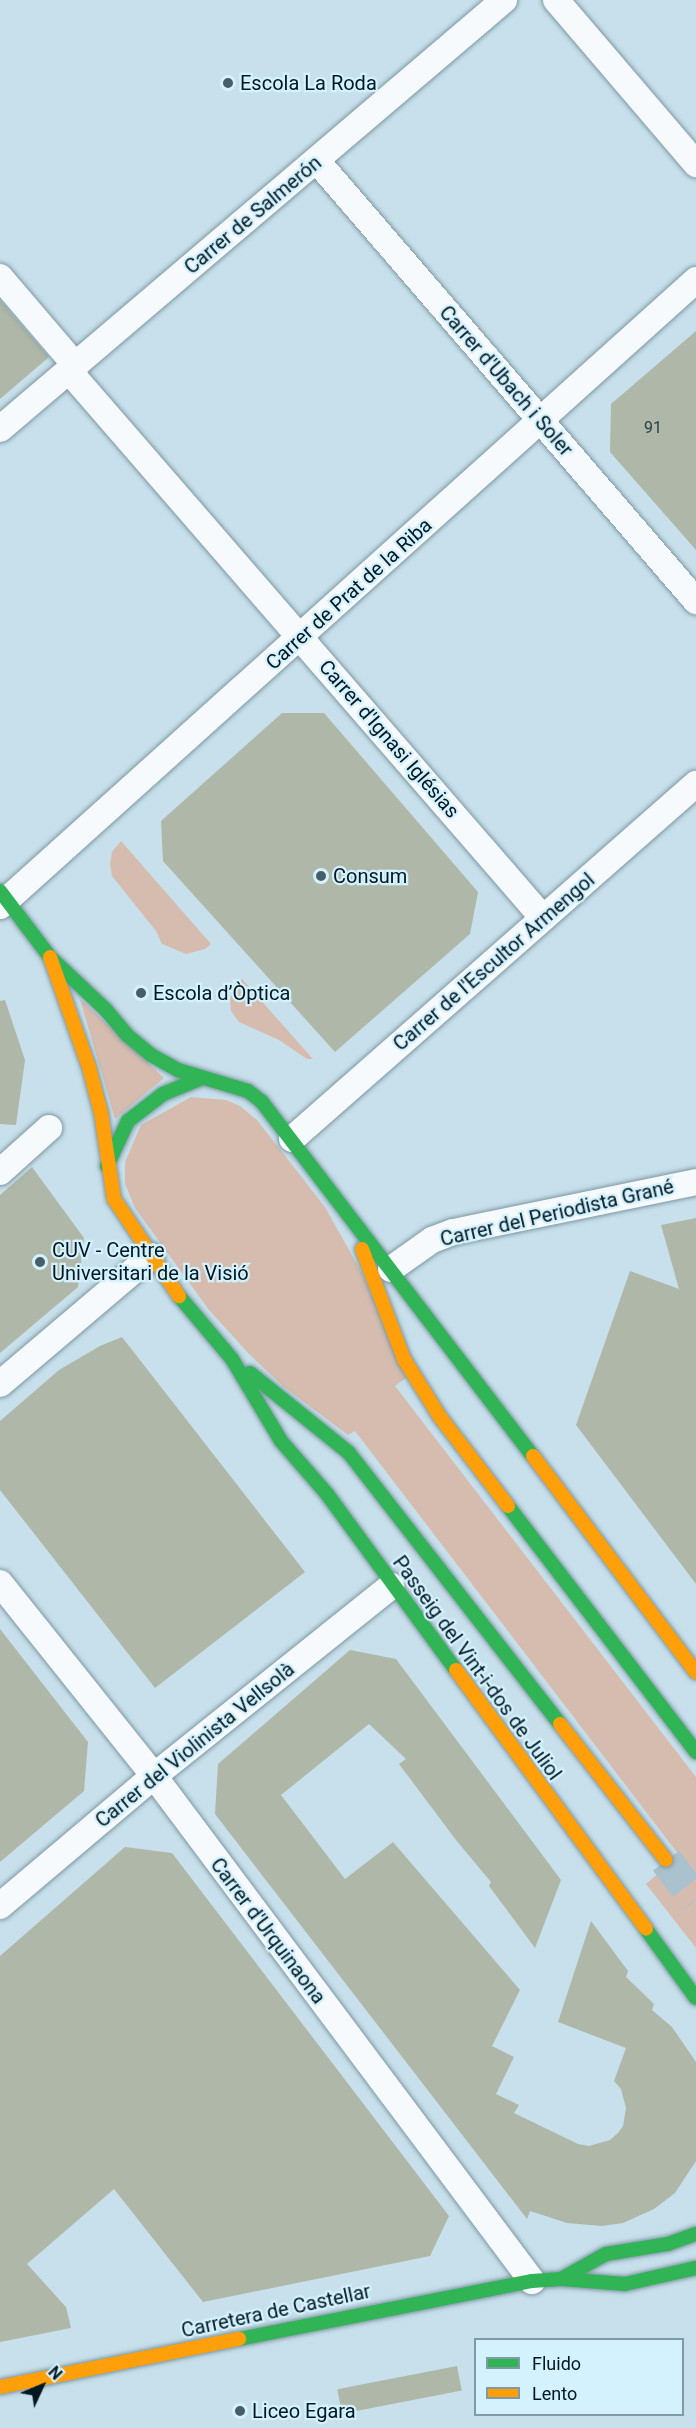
<!DOCTYPE html>
<html>
<head>
<meta charset="utf-8">
<style>
  body { margin:0 }
  #map { position:relative; width:696px; height:2428px; overflow:hidden; background:#c8e0eb; font-family:Roboto,sans-serif }
  div>[style] { position:absolute }
  .green>* { inset:0; background:#d6bcae }
  .building>* { inset:0; background:#aeb7a8; transform-origin:0 0 }
  .secondary-tunnel>* { height:33px; margin-top:-16.5px; transform-origin:0; background:repeating-linear-gradient(90deg,#aac2cd 0 33px,transparent 0 49px) }
  .roads { filter:drop-shadow(0 0 2px #7d98a3) drop-shadow(0 0 2px #7d98a3) }
  .street>* { height:26px; margin:-13px; padding:0 13px; transform-origin:13px; border-radius:13px; background:#f7fafc }
  .fast>* { height:14px; margin:-7px; padding:0 7px; transform-origin:7px; border-radius:7px; background:#30b455 }
  .slow>* { height:14px; margin:-7px; padding:0 7px; transform-origin:7px; border-radius:7px; background:#ff9f0a }
  .dots>* { width:16px; height:16px; translate:-50% -50%; box-sizing:border-box; border:3px solid #d4f1fe; border-radius:50% }
  span { translate:-50% -50%; white-space:nowrap; text-align:center; line-height:1.15; -webkit-text-stroke:4.5px #d4f1fe; paint-order:stroke }
  .number-label { font-size:16px; color:#2c4043 }
  .number-label span { -webkit-text-stroke-width:0 }
  .poi-label { font-size:20px; color:#011821 }
  .left { translate:0 -50%; text-align:left }
  .street-label { font-size:20px; color:#011821 }
  .legend { position:absolute; left:474px; top:2338px; width:210px; height:78px; box-sizing:border-box; background:#d4f1fe; border:2px solid #809aa6; margin:0; padding:8px 10px; list-style:none; font-size:18px; color:#011821 }
  .legend li { display:flex; align-items:center; gap:12px; height:30px }
  .legend b { width:30px; border:2px solid #809aa6 }
  .north { position:absolute; left:12px; top:2356px; width:60px; height:60px; -webkit-text-stroke:4px #d4f1fe; paint-order:stroke; rotate:46deg; font-size:16px; font-weight:700; line-height:24px; text-align:center; color:#011821 }
  .north::after { content:''; display:block; margin:auto; width:21px; height:27px; background:#011821; clip-path:polygon(50% 0,100% 100%,50% 72%,0 100%) }
</style>
</head>
<body>
<div id="map">
  <div class="green">
    <div style="clip-path:polygon(121px 841px,211px 944px,205px 949px,186px 954px,162px 944px,156px 931px,112px 876px,110px 864px,112px 852px)"></div>
    <div style="clip-path:polygon(242px 979px,313px 1059px,307px 1059px,279px 1040px,239px 1022px,231px 1011px,230px 998px)"></div>
    <div style="clip-path:polygon(80px 999px,164px 1078px,115px 1119px)"></div>
    <div style="clip-path:polygon(191px 1097px,226px 1100px,240px 1106px,257px 1120px,325px 1207px,363px 1275px,406px 1378px,395px 1386px,696px 1777px,696px 1948px,646px 1884px,679px 1855px,355px 1431px,348px 1435px,284px 1387px,249px 1354px,209px 1310px,135px 1208px,125px 1184px,125px 1162px,141px 1125px)"></div>
  </div>
  <div class="building">
    <div style="clip-path:polygon(0 300px,49px 357px,0 399px)"></div>
    <div style="clip-path:polygon(696px 331px,696px 550px,610px 452px,611px 404px)"></div>
    <div style="clip-path:polygon(282px 713px,324px 713px,478px 892px,470px 934px,335px 1052px,163px 861px,161px 821px)"></div>
    <div style="clip-path:polygon(5px 1000px,25px 1060px,16px 1125px,0 1124px,0 1001px)"></div>
    <div style="clip-path:polygon(32px 1167px,84px 1238px,78px 1287px,0 1353px,0 1195px)"></div>
    <div style="clip-path:polygon(696px 1218px,696px 1584px,576px 1425px,630px 1271px,679px 1289px,661px 1225px)"></div>
    <div style="clip-path:polygon(122px 1337px,305px 1572px,155px 1688px,0 1490px,0 1421px,59px 1370px,100px 1346px)"></div>
    <div style="clip-path:polygon(0 1629px,88px 1742px,84px 1791px,0 1862px)"></div>
    <div style="clip-path:polygon(350px 1650px,396px 1659px,561px 1880px,535px 1948px,489px 1886px,491px 1882px,456px 1840px,399px 1764px,406px 1759px,369px 1724px,281px 1795px,345px 1879px,393px 1842px,520px 1990px,492px 2046px,514px 2057px,496px 2094px,519px 2105px,514px 2113px,578px 2144px,589px 2146px,610px 2140px,618px 2133px,623px 2126px,626px 2108px,621px 2089px,614px 2081px,626px 2048px,558px 2022px,591px 1921px,628px 1971px,626px 1977px,654px 2004px,652px 2010px,672px 2027px,696px 2062px,696px 2161px,675px 2193px,654px 2209px,623px 2223px,602px 2226px,567px 2223px,530px 2211px,527px 2219px,215px 1814px,218px 1764px)"></div>
    <div style="clip-path:polygon(125px 1847px,172px 1853px,449px 2216px,430px 2256px,203px 2302px,114px 2189px,27px 2264px,66px 2307px,71px 2328px,0 2342px,0 1956px)"></div>
    <div style="left:457px;top:2366px;width:25px;height:122px;rotate:79deg"></div>
  </div>
  <div class="secondary-tunnel">
    <div style="left:666px;top:1860px;width:50px;rotate:53.1deg"></div>
  </div>
  <div class="roads">
    <div class="street">
      <div style="left:556px;top:0;width:216px;rotate:49.5deg"></div>
      <div style="left:317px;top:161px;width:581px;rotate:49.26deg"></div>
      <div style="left:0;top:277px;width:117px;rotate:49.5deg"></div>
      <div style="left:69px;top:371px;width:724px;rotate:49.09deg"></div>
      <div style="left:0;top:429px;width:662px;rotate:-40.4deg"></div>
      <div style="left:0;top:906px;width:936px;rotate:-41.97deg"></div>
      <div style="left:292px;top:1139px;width:538px;rotate:-41.31deg"></div>
      <div style="left:0;top:1172px;width:66px;rotate:-41.9deg"></div>
      <div style="left:391px;top:1269px;width:50px;rotate:-35.3deg"></div>
      <div style="left:432px;top:1240px;width:22px;rotate:-21deg"></div>
      <div style="left:453px;top:1232px;width:248px;rotate:-11.6deg"></div>
      <div style="left:0;top:1384px;width:198px;rotate:-40.3deg"></div>
      <div style="left:0;top:1583px;width:247px;rotate:51.4deg"></div>
      <div style="left:154px;top:1776px;width:631px;rotate:53.18deg"></div>
      <div style="left:0;top:1906px;width:202px;rotate:-40.2deg"></div>
      <div style="left:154px;top:1776px;width:304px;rotate:-38.7deg"></div>
    </div>
    <div class="fast">
      <div style="left:0;top:891px;width:83px;rotate:52.9deg"></div>
      <div style="left:50px;top:957px;width:77px;rotate:43.4deg"></div>
      <div style="left:106px;top:1010px;width:33px;rotate:50deg"></div>
      <div style="left:127px;top:1035px;width:31px;rotate:40deg"></div>
      <div style="left:151px;top:1055px;width:31px;rotate:29deg"></div>
      <div style="left:178px;top:1070px;width:73px;rotate:16.7deg"></div>
      <div style="left:248px;top:1091px;width:18px;rotate:38deg"></div>
      <div style="left:262px;top:1102px;width:446px;rotate:52.6deg"></div>
      <div style="left:107px;top:1166px;width:50px;rotate:-65deg"></div>
      <div style="left:128px;top:1121px;width:44px;rotate:-37.6deg"></div>
      <div style="left:163px;top:1094px;width:42px;rotate:-22.3deg"></div>
      <div style="left:179px;top:1296px;width:82px;rotate:49.9deg"></div>
      <div style="left:232px;top:1359px;width:96px;rotate:59.1deg"></div>
      <div style="left:281px;top:1441px;width:70px;rotate:49deg"></div>
      <div style="left:327px;top:1494px;width:218px;rotate:53.8deg"></div>
      <div style="left:250px;top:1373px;width:127px;rotate:38.9deg"></div>
      <div style="left:349px;top:1453px;width:343px;rotate:52.1deg"></div>
      <div style="left:508px;top:1506px;width:310px;rotate:52.6deg"></div>
      <div style="left:646px;top:1929px;width:85px;rotate:54.1deg"></div>
      <div style="left:561px;top:2279px;width:51px;rotate:-29.1deg"></div>
      <div style="left:606px;top:2254px;width:63px;rotate:-9.2deg"></div>
      <div style="left:668px;top:2244px;width:30px;rotate:-20deg"></div>
      <div style="left:239px;top:2339px;width:299px;rotate:-11.2deg"></div>
      <div style="left:532px;top:2281px;width:29px;rotate:-4deg"></div>
      <div style="left:561px;top:2279px;width:64px;rotate:4.5deg"></div>
      <div style="left:625px;top:2284px;width:73px;rotate:-12.7deg"></div>
    </div>
    <div class="slow">
      <div style="left:50px;top:957px;width:117px;rotate:70.5deg"></div>
      <div style="left:89px;top:1067px;width:48px;rotate:75.4deg"></div>
      <div style="left:101px;top:1113px;width:87px;rotate:81.4deg"></div>
      <div style="left:114px;top:1199px;width:117px;rotate:56.2deg"></div>
      <div style="left:362px;top:1249px;width:118px;rotate:69.1deg"></div>
      <div style="left:404px;top:1359px;width:68px;rotate:58.2deg"></div>
      <div style="left:440px;top:1417px;width:112px;rotate:52.6deg"></div>
      <div style="left:533px;top:1456px;width:271px;rotate:53deg"></div>
      <div style="left:456px;top:1670px;width:321px;rotate:53.7deg"></div>
      <div style="left:560px;top:1724px;width:172px;rotate:52.1deg"></div>
      <div style="left:0;top:2387px;width:244px;rotate:-11.4deg"></div>
    </div>
  </div>
  <div class="dots">
    <div style="left:228px;top:83px;background:#475e68"></div>
    <div style="left:321px;top:876px;background:#475e68"></div>
    <div style="left:141px;top:993px;background:#475e68"></div>
    <div style="left:40px;top:1262px;background:#475e68"></div>
    <div style="left:240px;top:2411px;background:#475e68"></div>
  </div>
  <div class="number-label">
    <span style="left:653px;top:428px">91</span>
  </div>
  <div class="poi-label">
    <span class="left" style="left:240px;top:83px">Escola La Roda</span>
    <span class="left" style="left:333px;top:876px">Consum</span>
    <span class="left" style="left:153px;top:993px">Escola d’Òptica</span>
    <span class="left" style="left:52px;top:1262px">CUV - Centre<br>Universitari de la Visió</span>
    <span class="left" style="left:252px;top:2411px">Liceo Egara</span>
  </div>
  <div class="street-label">
    <span style="left:253px;top:215px;rotate:-40deg">Carrer de Salmerón</span>
    <span style="left:506px;top:381px;rotate:49deg">Carrer d'Ubach i Soler</span>
    <span style="left:349px;top:594px;rotate:-42deg">Carrer de Prat de la Riba</span>
    <span style="left:389px;top:739px;rotate:49deg">Carrer d'Ignasi Iglésias</span>
    <span style="left:494px;top:962px;rotate:-41deg">Carrer de l'Escultor Armengol</span>
    <span style="left:557px;top:1213px;rotate:-13deg">Carrer del Periodista Grané</span>
    <span style="left:477px;top:1668px;rotate:54deg">Passeig del Vint-i-dos de Juliol</span>
    <span style="left:195px;top:1745px;rotate:-39deg">Carrer del Violinista Vellsolà</span>
    <span style="left:268px;top:1931px;rotate:53deg">Carrer d'Urquinaona</span>
    <span style="left:276px;top:2311px;rotate:-12deg">Carretera de Castellar</span>
  </div>
  <ul class="legend">
  <li><b style="height:8px;background:#30b455"></b>Fluido</li>
  <li><b style="height:8px;background:#ff9f0a"></b>Lento</li>
  </ul>
  <div class="north">N</div>
</div>
</body>
</html>
